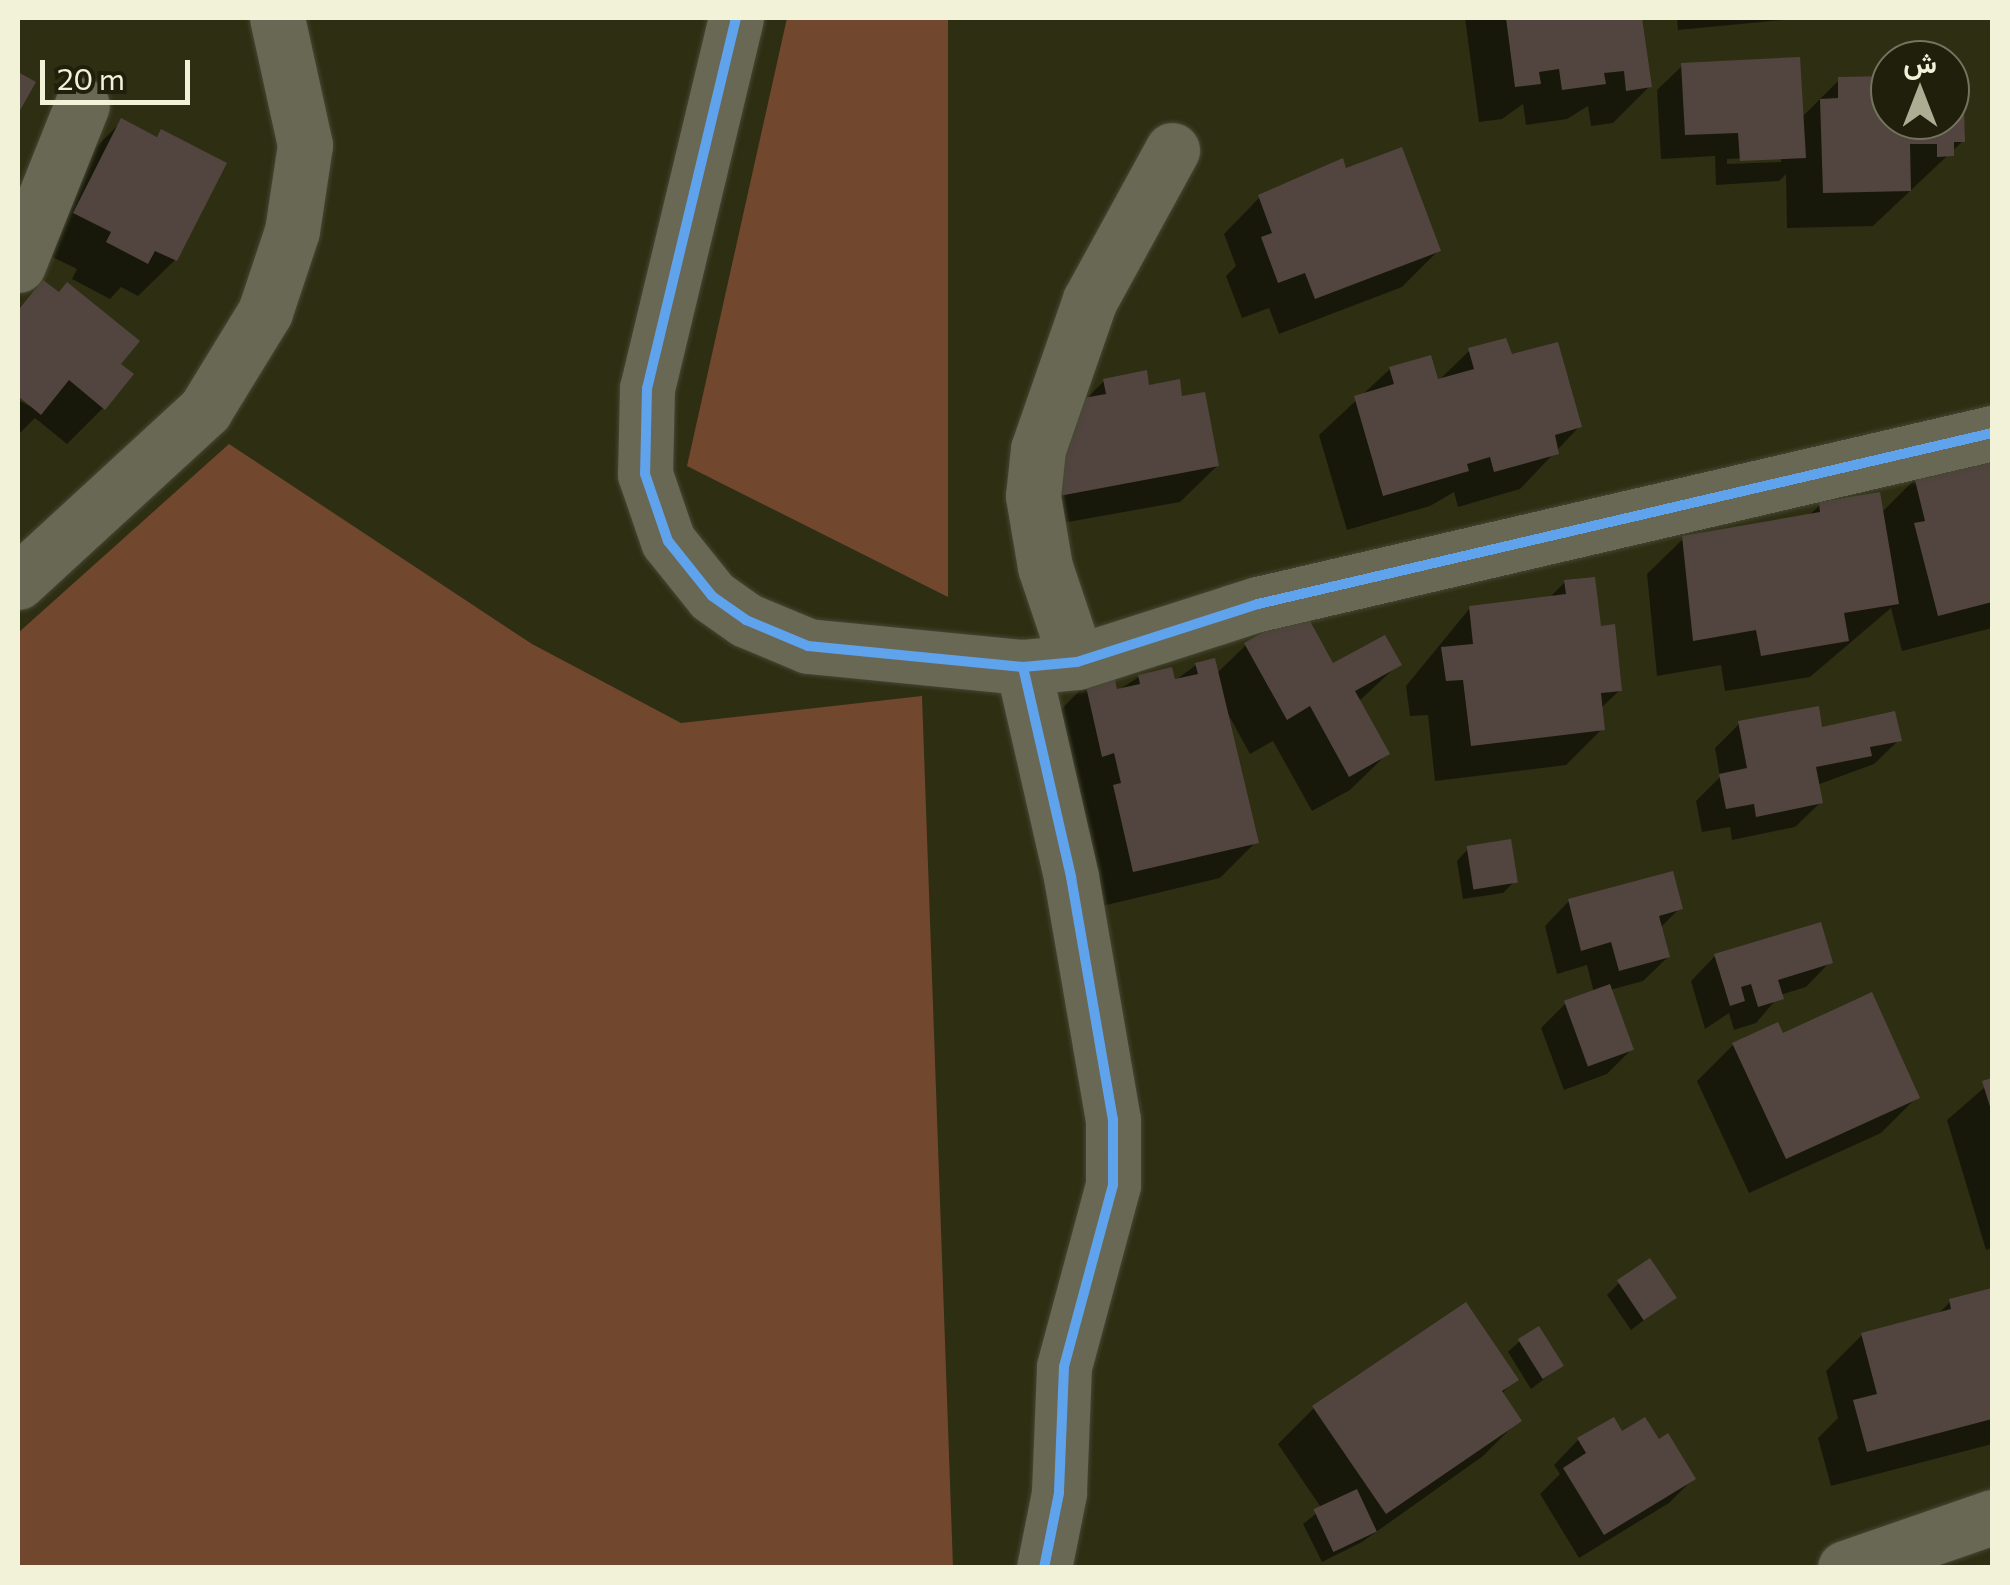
<!DOCTYPE html>
<html>
<head>
<meta charset="utf-8">
<style>
  body { margin:0 }
  #map { position:relative; width:2010px; height:1585px; overflow:hidden; background:#2e2e13; font-family:Commissioner,Vazirmatn,sans-serif }
  div>[style] { position:absolute }
  .green>* { inset:0; background:#71472e }
  .shadow>* { inset:0; background:#0007 }
  .building>* { inset:0; background:#524540; transform-origin:0 0 }
  .roads { filter:drop-shadow(0 0 2px #464733) drop-shadow(0 0 2px #464733) }
  .minor>* { height:55px; margin:-27.5px; padding:0 27.5px; transform-origin:27.5px; border-radius:27.5px; background:#686855 }
  .cycleway>* { height:10px; margin:-5px; padding:0 5px; transform-origin:5px; border-radius:5px; background:#60a3ed }
  span { translate:-50% -50%; white-space:nowrap; text-align:center; line-height:1.15; -webkit-text-stroke:9px #1f1f0c; paint-order:stroke }
  .frame { position:absolute; inset:0; border:20px solid #f1f2d8; pointer-events:none }
  .north { position:absolute; left:1870px; top:40px; width:100px; height:100px; box-sizing:border-box; background:#1f1f0c; border:2px solid #73735e; border-radius:50%; rotate:0deg; font-size:28px; font-weight:700; line-height:40px; text-align:center; color:#f1f2d8 }
  .north::after { content:''; display:block; margin:auto; width:35px; height:45px; background:#adad93; clip-path:polygon(50% 0,100% 100%,50% 72%,0 100%) }
  .scale { position:absolute; left:40px; top:60px; width:150px; height:45px; box-sizing:border-box; border:5px solid #f1f2d8; border-top:0; padding-left:12px; font-size:30px; line-height:35px; white-space:nowrap; color:#f1f2d8; -webkit-text-stroke:8px #1f1f0c; paint-order:stroke }
</style>
</head>
<body>
<div id="map">
  <div class="green">
    <div style="clip-path:polygon(787px 18px,948px 18px,948px 597px,687px 466px)"></div>
    <div style="clip-path:polygon(229px 444px,532px 644px,681px 723px,922px 696px,953px 1567px,18px 1567px,18px 633px)"></div>
  </div>
  <div class="shadow">
    <div style="clip-path:polygon(1465px 18px,1640px 18px,1649px 87px,1613px 123px,1591px 126px,1588px 106px,1567px 119px,1526px 125px,1523px 104px,1502px 119px,1479px 122px)"></div>
    <div style="clip-path:polygon(1677px 18px,1803px 18px,1678px 30px)"></div>
    <div style="clip-path:polygon(evenodd,1682px 66px,1801px 118px,1839px 80px,1890px 79px,1890px 120px,1950px 120px,1950px 77px,1963px 141px,1873px 226px,1787px 228px,1786px 174px,1779px 181px,1716px 185px,1715px 156px,1661px 159px,1657px 90px,1682px 66px,1781px 156px,1781px 162px,1727px 164px,1727px 159px,1781px 156px)"></div>
    <div style="clip-path:polygon(121px 122px,224px 164px,175px 260px,138px 296px,121px 287px,110px 299px,72px 279px,77px 269px,38px 250px,85px 158px)"></div>
    <div style="clip-path:polygon(1345px 171px,1438px 251px,1402px 287px,1279px 334px,1269px 308px,1242px 318px,1226px 276px,1236px 266px,1224px 234px,1260px 197px)"></div>
    <div style="clip-path:polygon(43px 283px,117px 364px,103px 408px,67px 444px,35px 418px,18px 435px,18px 400px,41px 412px,18px 393px,18px 309px)"></div>
    <div style="clip-path:polygon(1469px 351px,1510px 357px,1580px 426px,1520px 489px,1458px 507px,1454px 492px,1430px 506px,1347px 530px,1319px 435px,1390px 369px,1436px 383px)"></div>
    <div style="clip-path:polygon(1104px 381px,1180px 399px,1217px 466px,1180px 502px,1023px 530px,1085px 400px)"></div>
    <div style="clip-path:polygon(1992px 450px,1992px 628px,1902px 651px,1891px 608px,1810px 677px,1725px 691px,1721px 665px,1657px 676px,1647px 574px,1684px 538px,1807px 517px,1820px 505px,1881px 513px,1915px 479px)"></div>
    <div style="clip-path:polygon(1565px 582px,1599px 629px,1620px 690px,1600px 709px,1602px 729px,1566px 765px,1435px 781px,1428px 715px,1410px 716px,1406px 686px,1470px 608px,1548px 599px)"></div>
    <div style="clip-path:polygon(1246px 645px,1332px 666px,1399px 664px,1358px 702px,1387px 754px,1350px 790px,1312px 811px,1273px 741px,1250px 754px,1227px 712px,1256px 842px,1220px 878px,1098px 907px,1050px 721px,1086px 684px,1115px 692px,1139px 677px,1173px 682px,1196px 665px,1216px 674px)"></div>
    <div style="clip-path:polygon(1739px 724px,1820px 729px,1899px 740px,1874px 764px,1817px 785px,1820px 803px,1795px 827px,1732px 840px,1730px 827px,1702px 832px,1696px 801px,1720px 777px,1715px 748px)"></div>
    <div style="clip-path:polygon(1468px 849px,1515px 881px,1503px 893px,1463px 899px,1457px 861px)"></div>
    <div style="clip-path:polygon(1569px 901px,1680px 908px,1660px 928px,1668px 957px,1643px 981px,1610px 990px,1631px 1050px,1607px 1074px,1564px 1090px,1541px 1028px,1566px 1003px,1594px 993px,1587px 965px,1557px 974px,1545px 926px)"></div>
    <div style="clip-path:polygon(1715px 956px,1830px 962px,1806px 987px,1780px 995px,1756px 1023px,1734px 1030px,1729px 1013px,1705px 1029px,1691px 981px)"></div>
    <div style="clip-path:polygon(1782px 1036px,1917px 1097px,1881px 1133px,1749px 1193px,1697px 1081px,1733px 1045px)"></div>
    <div style="clip-path:polygon(1992px 1081px,1992px 1248px,1986px 1250px,1947px 1120px)"></div>
    <div style="clip-path:polygon(1619px 1283px,1674px 1297px,1631px 1330px,1607px 1295px)"></div>
    <div style="clip-path:polygon(1992px 1290px,1992px 1444px,1831px 1486px,1818px 1438px,1838px 1418px,1826px 1371px,1862px 1335px,1936px 1316px,1950px 1302px)"></div>
    <div style="clip-path:polygon(1520px 1341px,1561px 1366px,1531px 1389px,1508px 1352px)"></div>
    <div style="clip-path:polygon(1516px 1379px,1501px 1394px,1519px 1420px,1483px 1456px,1362px 1542px,1322px 1562px,1303px 1524px,1322px 1509px,1278px 1444px,1314px 1408px)"></div>
    <div style="clip-path:polygon(1621px 1434px,1658px 1443px,1693px 1479px,1669px 1503px,1579px 1558px,1540px 1494px,1560px 1474px,1554px 1465px,1578px 1440px)"></div>
  </div>
  <div class="building">
    <div style="clip-path:polygon(1506px 18px,1642px 18px,1652px 87px,1626px 91px,1624px 71px,1604px 73px,1606px 84px,1562px 90px,1559px 69px,1539px 72px,1541px 84px,1515px 87px)"></div>
    <div style="clip-path:polygon(1800px 57px,1806px 158px,1740px 161px,1738px 133px,1685px 135px,1681px 63px)"></div>
    <div style="clip-path:polygon(18px 72px,36px 82px,18px 114px)"></div>
    <div style="clip-path:polygon(1950px 74px,1963px 74px,1965px 142px,1954px 142px,1954px 156px,1937px 157px,1937px 144px,1910px 144px,1911px 191px,1823px 193px,1820px 99px,1838px 98px,1838px 77px,1890px 76px,1890px 120px,1950px 120px)"></div>
    <div style="clip-path:polygon(121px 118px,157px 137px,161px 129px,227px 163px,177px 261px,155px 251px,148px 264px,106px 242px,111px 232px,73px 213px)"></div>
    <div style="clip-path:polygon(1402px 147px,1441px 251px,1315px 299px,1305px 273px,1278px 283px,1261px 237px,1272px 233px,1258px 195px,1343px 158px,1346px 168px)"></div>
    <div style="clip-path:polygon(43px 280px,59px 292px,67px 282px,140px 341px,121px 364px,134px 374px,105px 410px,69px 380px,41px 415px,18px 396px,18px 310px)"></div>
    <div style="clip-path:polygon(1506px 338px,1512px 354px,1558px 342px,1582px 427px,1555px 435px,1559px 454px,1494px 472px,1490px 457px,1467px 464px,1469px 471px,1383px 496px,1354px 396px,1394px 384px,1389px 367px,1431px 355px,1438px 379px,1474px 369px,1468px 348px)"></div>
    <div style="clip-path:polygon(1147px 370px,1149px 385px,1180px 379px,1182px 396px,1205px 392px,1219px 466px,1059px 496px,1050px 445px,1078px 399px,1106px 394px,1103px 379px)"></div>
    <div style="clip-path:polygon(1992px 447px,1992px 602px,1938px 616px,1914px 523px,1925px 521px,1914px 476px)"></div>
    <div style="clip-path:polygon(1880px 492px,1899px 604px,1844px 613px,1849px 641px,1761px 656px,1756px 630px,1693px 641px,1682px 536px,1820px 512px,1819px 502px)"></div>
    <div style="clip-path:polygon(1595px 577px,1601px 626px,1615px 624px,1622px 691px,1601px 693px,1605px 730px,1471px 746px,1463px 680px,1446px 681px,1441px 647px,1473px 644px,1469px 606px,1566px 594px,1564px 580px)"></div>
    <div style="clip-path:polygon(1304px 610px,1333px 663px,1385px 635px,1402px 665px,1355px 691px,1390px 754px,1349px 777px,1310px 706px,1287px 720px,1244px 643px)"></div>
    <div style="clip-path:polygon(1215px 658px,1259px 843px,1133px 872px,1113px 785px,1121px 783px,1114px 753px,1102px 757px,1085px 682px,1114px 675px,1117px 689px,1140px 684px,1138px 675px,1172px 667px,1175px 679px,1198px 674px,1195px 663px)"></div>
    <div style="clip-path:polygon(1819px 706px,1822px 727px,1895px 711px,1902px 741px,1870px 747px,1872px 756px,1816px 767px,1823px 803px,1756px 817px,1754px 804px,1726px 809px,1719px 774px,1747px 768px,1738px 721px)"></div>
    <div style="left:1511px;top:839px;width:44px;height:45px;rotate:81deg"></div>
    <div style="clip-path:polygon(1673px 871px,1683px 909px,1659px 916px,1670px 957px,1619px 971px,1611px 942px,1581px 951px,1568px 899px)"></div>
    <div style="clip-path:polygon(1821px 922px,1833px 963px,1778px 980px,1784px 999px,1758px 1007px,1751px 984px,1741px 987px,1745px 1001px,1730px 1006px,1714px 954px)"></div>
    <div style="left:1610px;top:984px;width:70px;height:49px;rotate:70deg"></div>
    <div style="clip-path:polygon(1872px 992px,1920px 1098px,1786px 1159px,1732px 1043px,1778px 1022px,1783px 1033px)"></div>
    <div style="clip-path:polygon(1992px 1078px,1992px 1113px,1982px 1081px)"></div>
    <div style="left:1650px;top:1258px;width:48px;height:40px;rotate:56deg"></div>
    <div style="clip-path:polygon(1992px 1288px,1992px 1419px,1867px 1452px,1853px 1400px,1877px 1394px,1861px 1333px,1951px 1309px,1949px 1299px)"></div>
    <div style="clip-path:polygon(1466px 1302px,1519px 1380px,1502px 1391px,1522px 1421px,1386px 1514px,1312px 1406px)"></div>
    <div style="left:1539px;top:1326px;width:47px;height:25px;rotate:58deg"></div>
    <div style="clip-path:polygon(1614px 1417px,1622px 1431px,1645px 1417px,1659px 1439px,1668px 1433px,1696px 1479px,1604px 1535px,1563px 1468px,1586px 1453px,1577px 1438px)"></div>
    <div style="left:1357px;top:1489px;width:47px;height:48px;rotate:65deg"></div>
  </div>
  <div class="roads">
    <div class="minor">
      <div style="left:736px;top:18px;width:381px;rotate:103.5deg"></div>
      <div style="left:647px;top:388px;width:86px;rotate:91.3deg"></div>
      <div style="left:645px;top:474px;width:71px;rotate:71.1deg"></div>
      <div style="left:668px;top:541px;width:70px;rotate:51.3deg"></div>
      <div style="left:712px;top:596px;width:42px;rotate:35.2deg"></div>
      <div style="left:746px;top:620px;width:67px;rotate:22.8deg"></div>
      <div style="left:808px;top:646px;width:216px;rotate:5.6deg"></div>
      <div style="left:1023px;top:667px;width:54px;rotate:-5.3deg"></div>
      <div style="left:1077px;top:662px;width:190px;rotate:-17.8deg"></div>
      <div style="left:1258px;top:604px;width:754px;rotate:-13.11deg"></div>
      <div style="left:18px;top:265px;width:172px;rotate:-68.2deg"></div>
      <div style="left:18px;top:582px;width:254px;rotate:-42.6deg"></div>
      <div style="left:205px;top:410px;width:115px;rotate:-58.5deg"></div>
      <div style="left:265px;top:312px;width:85px;rotate:-71.6deg"></div>
      <div style="left:292px;top:231px;width:87px;rotate:-81.4deg"></div>
      <div style="left:305px;top:145px;width:130px;rotate:-102.4deg"></div>
      <div style="left:1077px;top:662px;width:100px;rotate:-108.6deg"></div>
      <div style="left:1045px;top:567px;width:72px;rotate:-99.6deg"></div>
      <div style="left:1033px;top:496px;width:47px;rotate:-83.9deg"></div>
      <div style="left:1038px;top:449px;width:158px;rotate:-70.8deg"></div>
      <div style="left:1090px;top:300px;width:171px;rotate:-61.3deg"></div>
      <div style="left:1023px;top:667px;width:215px;rotate:77.1deg"></div>
      <div style="left:1071px;top:877px;width:246px;rotate:80.2deg"></div>
      <div style="left:1113px;top:1119px;width:66px;rotate:90deg"></div>
      <div style="left:1113px;top:1185px;width:188px;rotate:105.1deg"></div>
      <div style="left:1064px;top:1367px;width:126px;rotate:92.3deg"></div>
      <div style="left:1059px;top:1493px;width:76px;rotate:101.3deg"></div>
      <div style="left:1845px;top:1568px;width:156px;rotate:-19.1deg"></div>
    </div>
  </div>
  <div class="cycleway">
    <div style="left:736px;top:18px;width:381px;rotate:103.5deg"></div>
    <div style="left:647px;top:388px;width:86px;rotate:91.3deg"></div>
    <div style="left:645px;top:474px;width:71px;rotate:71.1deg"></div>
    <div style="left:668px;top:541px;width:70px;rotate:51.3deg"></div>
    <div style="left:712px;top:596px;width:42px;rotate:35.2deg"></div>
    <div style="left:746px;top:620px;width:67px;rotate:22.8deg"></div>
    <div style="left:808px;top:646px;width:216px;rotate:5.6deg"></div>
    <div style="left:1023px;top:667px;width:54px;rotate:-5.3deg"></div>
    <div style="left:1077px;top:662px;width:190px;rotate:-17.8deg"></div>
    <div style="left:1258px;top:604px;width:754px;rotate:-13.11deg"></div>
    <div style="left:1023px;top:667px;width:215px;rotate:77.1deg"></div>
    <div style="left:1071px;top:877px;width:246px;rotate:80.2deg"></div>
    <div style="left:1113px;top:1119px;width:66px;rotate:90deg"></div>
    <div style="left:1113px;top:1185px;width:188px;rotate:105.1deg"></div>
    <div style="left:1064px;top:1367px;width:126px;rotate:92.3deg"></div>
    <div style="left:1059px;top:1493px;width:76px;rotate:101.3deg"></div>
  </div>
  <div class="frame"></div>
  <div class="north">ش</div>
  <div class="scale">20 m</div>
</div>
</body>
</html>
